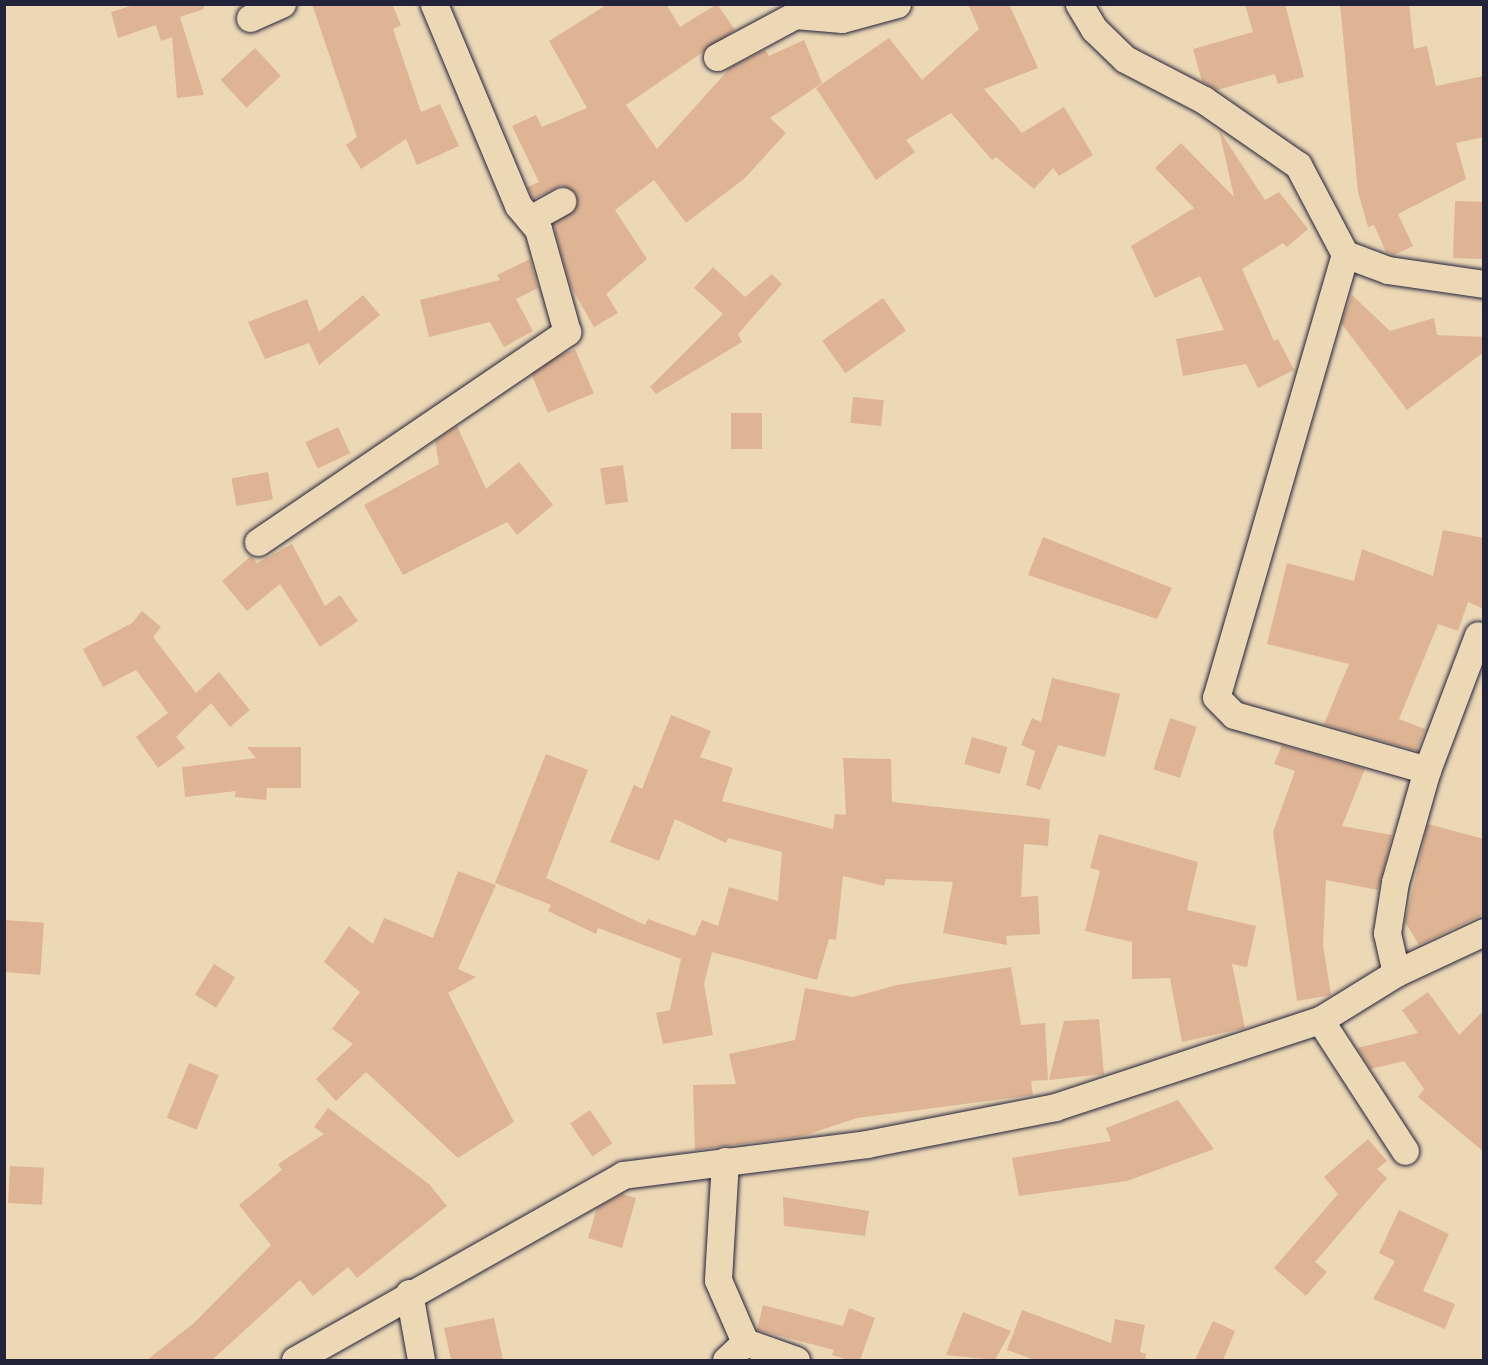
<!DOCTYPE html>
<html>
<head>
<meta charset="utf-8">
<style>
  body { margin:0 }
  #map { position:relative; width:1488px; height:1365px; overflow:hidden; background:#edd8b6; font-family:Dekko,sans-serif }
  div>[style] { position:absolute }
  .building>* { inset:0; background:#deb494; transform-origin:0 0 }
  .roads { filter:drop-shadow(0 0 2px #22223b) drop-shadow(0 0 2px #22223b) }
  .street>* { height:27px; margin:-13.5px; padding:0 13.5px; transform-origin:13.5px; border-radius:13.5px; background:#edd8b6 }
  span { translate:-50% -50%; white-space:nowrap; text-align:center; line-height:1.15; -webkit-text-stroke:4.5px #edd8b6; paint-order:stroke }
  .frame { position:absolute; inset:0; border:6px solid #22223b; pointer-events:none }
</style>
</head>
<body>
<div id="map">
  <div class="building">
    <div style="clip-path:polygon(137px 4px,203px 4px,204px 9px,180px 17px,204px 95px,177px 98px,172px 37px,161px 41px,156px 25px,118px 38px,111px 12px)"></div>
    <div style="clip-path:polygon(312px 4px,392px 4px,401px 25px,393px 29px,421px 112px,440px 104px,459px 146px,417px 165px,406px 139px,361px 169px,346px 145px,357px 137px)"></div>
    <div style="clip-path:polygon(608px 4px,666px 4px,680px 27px,717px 4px,735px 30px,626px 105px,657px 149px,731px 67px,765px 50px,769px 56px,804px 40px,822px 83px,770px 118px,786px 133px,745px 178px,686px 223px,654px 180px,615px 210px,647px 259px,606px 294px,618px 313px,594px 327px,570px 285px,553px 224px,575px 209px,576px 194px,562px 185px,533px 199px,527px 187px,539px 182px,512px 126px,536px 115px,542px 127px,587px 108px,549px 41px)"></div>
    <div style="clip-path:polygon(968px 4px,1009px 4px,1038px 68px,984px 89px,1022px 133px,1064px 107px,1093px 155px,1059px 176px,1053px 168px,1034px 189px,996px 157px,992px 160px,951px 113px,906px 140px,915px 152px,876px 180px,816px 88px,889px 38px,922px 80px,979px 29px)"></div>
    <div style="clip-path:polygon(1245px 4px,1285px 4px,1304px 77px,1278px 84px,1275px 74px,1217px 90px,1202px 81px,1193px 49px,1253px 32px)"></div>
    <div style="clip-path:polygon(1340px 4px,1409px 4px,1414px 49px,1427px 46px,1436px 86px,1484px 76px,1484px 137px,1456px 143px,1466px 179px,1398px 214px,1413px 246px,1394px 255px,1386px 252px,1374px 225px,1368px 227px,1358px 192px)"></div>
    <div style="left:255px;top:48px;width:38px;height:47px;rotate:47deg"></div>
    <div style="clip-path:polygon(1219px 130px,1265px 200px,1279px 192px,1308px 229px,1287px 247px,1283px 243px,1242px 269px,1274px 341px,1278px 339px,1294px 370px,1258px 388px,1246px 364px,1183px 376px,1176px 339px,1224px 330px,1200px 276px,1155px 298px,1131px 246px,1194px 208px,1155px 168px,1181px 143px,1234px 197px)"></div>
    <div style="left:1455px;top:201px;width:29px;height:57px;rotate:2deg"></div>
    <div style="clip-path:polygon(530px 259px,538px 288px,516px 299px,533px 331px,504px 347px,490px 322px,429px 337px,420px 300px,500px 280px,497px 275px)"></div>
    <div style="clip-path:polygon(713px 267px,745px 297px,772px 274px,782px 284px,738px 334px,742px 342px,656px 394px,650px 387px,723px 314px,694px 288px)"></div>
    <div style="clip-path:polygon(363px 295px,380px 315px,319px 365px,309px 343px,265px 359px,248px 322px,307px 299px,319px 332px)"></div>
    <div style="clip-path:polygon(1352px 295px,1390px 331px,1434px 318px,1437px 335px,1484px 337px,1484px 352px,1407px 410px,1341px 323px)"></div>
    <div style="left:883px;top:298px;width:40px;height:74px;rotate:55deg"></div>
    <div style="left:575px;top:349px;width:48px;height:50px;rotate:67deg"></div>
    <div style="left:853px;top:397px;width:31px;height:26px;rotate:6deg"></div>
    <div style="left:762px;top:413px;width:36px;height:31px;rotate:90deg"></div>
    <div style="clip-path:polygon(457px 426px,486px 489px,519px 462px,553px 505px,517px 535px,507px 522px,403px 575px,364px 505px,439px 464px,435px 441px)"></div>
    <div style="left:338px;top:427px;width:29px;height:36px;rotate:65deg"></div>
    <div style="left:623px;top:465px;width:37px;height:23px;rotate:82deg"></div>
    <div style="left:268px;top:472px;width:28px;height:37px;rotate:80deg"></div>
    <div style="clip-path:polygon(1443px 530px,1484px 538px,1484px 609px,1468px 602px,1458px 631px,1438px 624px,1399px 719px,1425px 729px,1417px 751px,1324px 724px,1349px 664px,1267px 644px,1287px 563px,1354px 581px,1362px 549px,1433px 576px)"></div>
    <div style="clip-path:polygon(1043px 537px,1172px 588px,1157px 619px,1028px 575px)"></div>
    <div style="clip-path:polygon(292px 544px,325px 606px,340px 595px,358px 621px,320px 647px,280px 584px,247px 611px,222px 581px,251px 556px,257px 563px)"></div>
    <div style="clip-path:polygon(142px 611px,161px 627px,153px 637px,196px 693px,219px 672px,250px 710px,230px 727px,211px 703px,176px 737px,185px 748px,158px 768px,136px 737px,168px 713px,136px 670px,103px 687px,83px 649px,132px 623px)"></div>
    <div style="clip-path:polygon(1052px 678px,1120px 694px,1105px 757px,1058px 745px,1040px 790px,1026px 785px,1035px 751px,1021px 745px,1032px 718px,1041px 722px)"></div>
    <div style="clip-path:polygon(671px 715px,711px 731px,700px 757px,733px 768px,722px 801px,833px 829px,835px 814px,846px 815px,843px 758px,891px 759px,892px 802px,1050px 819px,1048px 846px,1024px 844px,1021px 897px,1038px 896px,1040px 934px,1006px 936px,1007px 945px,943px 933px,953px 882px,886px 879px,884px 886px,843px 876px,836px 940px,829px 939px,817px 980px,712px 952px,704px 984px,713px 1035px,663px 1044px,656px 1013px,670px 1010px,681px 959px,598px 928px,596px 934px,548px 911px,551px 905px,495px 883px,546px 754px,588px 770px,546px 878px,645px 925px,648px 919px,695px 936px,702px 920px,718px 926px,729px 887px,778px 901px,782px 852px,728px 838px,726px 843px,675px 819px,659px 861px,610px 842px,634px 785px,642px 789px)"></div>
    <div style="left:1170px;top:718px;width:28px;height:54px;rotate:18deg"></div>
    <div style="left:972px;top:737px;width:37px;height:28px;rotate:16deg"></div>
    <div style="clip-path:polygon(1282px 745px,1365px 769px,1342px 826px,1392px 835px,1378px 890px,1326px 880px,1323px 945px,1331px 995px,1297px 1001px,1273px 832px,1295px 771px,1274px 764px)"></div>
    <div style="clip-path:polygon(247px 747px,301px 747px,301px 788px,267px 788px,266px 800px,235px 797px,236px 791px,185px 797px,182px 767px,256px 758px)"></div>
    <div style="clip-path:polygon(1428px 824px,1484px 839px,1484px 914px,1419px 945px,1405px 922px)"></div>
    <div style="clip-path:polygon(1099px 834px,1198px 862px,1187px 910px,1256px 926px,1247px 967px,1232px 964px,1245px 1028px,1182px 1042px,1170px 978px,1132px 979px,1132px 942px,1085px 931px,1100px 871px,1090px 868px)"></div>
    <div style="clip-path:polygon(458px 871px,496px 885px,458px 969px,476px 977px,448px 993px,514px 1122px,458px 1158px,366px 1072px,336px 1101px,316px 1079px,353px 1044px,332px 1029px,360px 992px,324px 962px,349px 926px,373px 944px,384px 918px,433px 938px)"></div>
    <div style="left:4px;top:920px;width:40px;height:52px;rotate:4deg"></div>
    <div style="left:214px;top:964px;width:25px;height:36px;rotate:32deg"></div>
    <div style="clip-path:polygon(1011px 967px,1021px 1025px,1045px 1023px,1048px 1080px,1031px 1081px,1033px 1095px,857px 1118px,803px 1136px,695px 1150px,693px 1085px,736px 1084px,729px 1054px,795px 1040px,805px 988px,853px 997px,897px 985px)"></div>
    <div style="clip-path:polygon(1428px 992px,1459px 1035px,1484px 1010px,1484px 1152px,1418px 1097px,1424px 1089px,1404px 1061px,1371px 1069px,1357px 1048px,1418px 1033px,1402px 1010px)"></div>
    <div style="clip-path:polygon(1099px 1019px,1104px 1074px,1049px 1080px,1064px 1021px)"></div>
    <div style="left:189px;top:1063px;width:32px;height:59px;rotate:22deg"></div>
    <div style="clip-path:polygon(1178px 1100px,1214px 1149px,1127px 1181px,1019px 1196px,1012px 1158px,1111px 1141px,1106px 1128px)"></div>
    <div style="clip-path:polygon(328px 1108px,429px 1184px,447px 1206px,357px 1278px,348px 1267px,313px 1296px,300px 1280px,212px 1360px,147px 1360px,194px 1323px,271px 1245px,239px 1205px,282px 1170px,278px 1164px,324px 1134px,314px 1127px)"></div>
    <div style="left:590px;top:1110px;width:40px;height:24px;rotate:56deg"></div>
    <div style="clip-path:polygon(1368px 1139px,1387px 1161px,1377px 1169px,1387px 1178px,1315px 1262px,1327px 1272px,1306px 1296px,1274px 1268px,1338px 1194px,1324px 1177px)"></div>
    <div style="left:10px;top:1166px;width:34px;height:37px;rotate:3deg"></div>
    <div style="clip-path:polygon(622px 1194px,636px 1198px,622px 1248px,588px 1238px,597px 1208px)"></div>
    <div style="clip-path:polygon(783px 1197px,869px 1211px,865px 1236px,784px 1226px)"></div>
    <div style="clip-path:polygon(1399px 1210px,1449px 1234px,1423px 1291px,1455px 1304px,1445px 1329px,1373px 1299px,1395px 1261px,1379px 1253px)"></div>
    <div style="clip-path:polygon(763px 1305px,843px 1326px,849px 1308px,875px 1318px,860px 1360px,848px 1360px,832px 1355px,834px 1350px,757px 1330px)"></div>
    <div style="clip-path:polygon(1022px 1310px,1111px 1343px,1115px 1319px,1145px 1325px,1140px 1352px,1146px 1354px,1145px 1360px,1035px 1360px,1007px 1350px)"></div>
    <div style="clip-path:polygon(963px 1312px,1011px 1331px,995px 1360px,946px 1355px)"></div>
    <div style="clip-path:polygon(494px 1318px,503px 1360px,451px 1360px,444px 1328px)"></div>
    <div style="clip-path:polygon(1213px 1321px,1235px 1331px,1223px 1360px,1195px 1360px)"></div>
  </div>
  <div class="roads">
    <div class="street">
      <div style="left:1079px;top:4px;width:29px;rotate:59deg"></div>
      <div style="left:1094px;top:29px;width:43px;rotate:44.1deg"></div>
      <div style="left:1125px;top:59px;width:89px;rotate:27.4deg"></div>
      <div style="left:1204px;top:100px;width:114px;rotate:34.7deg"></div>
      <div style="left:1298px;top:165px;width:101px;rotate:62.2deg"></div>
      <div style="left:1345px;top:254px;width:46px;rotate:20.4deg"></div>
      <div style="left:1388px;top:270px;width:97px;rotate:8.3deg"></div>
      <div style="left:250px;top:18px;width:35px;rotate:-24deg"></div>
      <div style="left:717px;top:57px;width:89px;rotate:-28.3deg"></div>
      <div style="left:795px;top:15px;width:47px;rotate:4.9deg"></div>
      <div style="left:842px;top:19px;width:57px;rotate:-15.3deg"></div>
      <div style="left:530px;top:219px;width:37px;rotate:-29deg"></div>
      <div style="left:1345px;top:254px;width:461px;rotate:106.2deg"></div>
      <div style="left:1216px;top:697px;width:25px;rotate:45deg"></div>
      <div style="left:1234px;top:715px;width:201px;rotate:15.9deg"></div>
      <div style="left:258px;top:542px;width:374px;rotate:-34.2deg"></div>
      <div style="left:567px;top:332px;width:107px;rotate:-105.7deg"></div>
      <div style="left:538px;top:229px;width:31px;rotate:-130deg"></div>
      <div style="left:518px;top:205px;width:218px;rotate:-112.7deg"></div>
      <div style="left:1396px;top:973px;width:41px;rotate:-102.7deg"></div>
      <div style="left:1387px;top:933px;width:52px;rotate:-81.1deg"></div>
      <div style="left:1395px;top:882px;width:116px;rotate:-74.1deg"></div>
      <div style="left:1427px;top:770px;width:144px;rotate:-69.3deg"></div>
      <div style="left:1320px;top:1020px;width:156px;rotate:57deg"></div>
      <div style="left:725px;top:1161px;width:119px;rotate:93.4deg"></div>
      <div style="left:718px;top:1280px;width:68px;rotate:66.5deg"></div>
      <div style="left:745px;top:1342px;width:54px;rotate:19.4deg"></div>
      <div style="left:409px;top:1293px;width:68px;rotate:79.8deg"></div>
      <div style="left:295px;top:1360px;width:377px;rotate:-29.4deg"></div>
      <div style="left:623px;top:1175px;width:246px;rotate:-7.2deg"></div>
      <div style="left:867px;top:1144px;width:192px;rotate:-11.1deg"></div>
      <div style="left:1055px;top:1107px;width:279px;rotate:-18.2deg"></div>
      <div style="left:1320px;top:1020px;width:89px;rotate:-31.7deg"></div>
      <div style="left:1396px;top:973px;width:97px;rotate:-25deg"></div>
      <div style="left:726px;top:1360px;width:26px;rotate:-43deg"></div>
    </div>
  </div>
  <div class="frame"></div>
</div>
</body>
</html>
